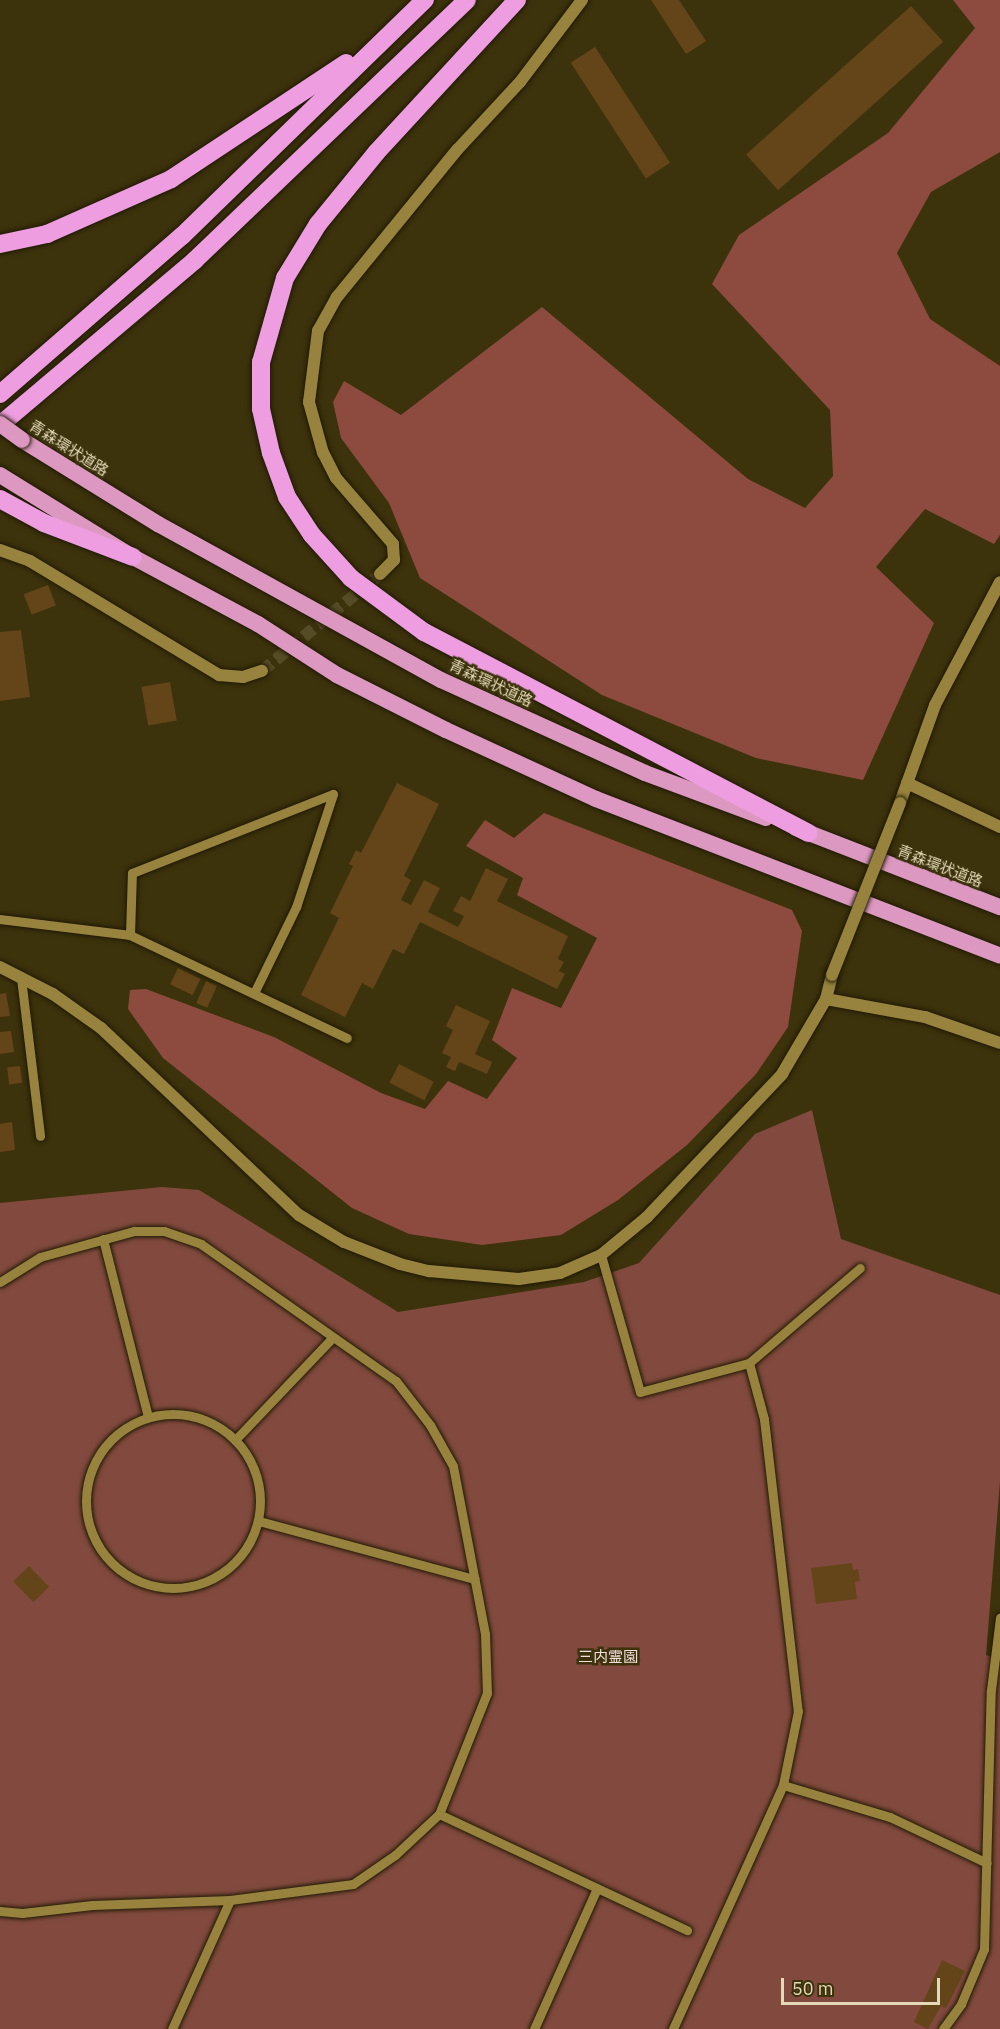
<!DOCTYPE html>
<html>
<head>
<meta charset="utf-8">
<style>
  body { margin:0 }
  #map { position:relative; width:1000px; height:2029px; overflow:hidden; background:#3c320c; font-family:"IBM Plex Sans","Noto Sans JP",sans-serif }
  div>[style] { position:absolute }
  .green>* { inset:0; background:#824a3e }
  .forest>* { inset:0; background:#8c4b3e }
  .building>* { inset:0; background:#644519; transform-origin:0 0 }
  .minor-tunnel>* { height:12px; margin-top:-6px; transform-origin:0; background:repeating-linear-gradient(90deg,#554b26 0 12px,transparent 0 18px) }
  .roads { filter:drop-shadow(0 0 2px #201a05) drop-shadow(0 0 2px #201a05) }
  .service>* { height:9px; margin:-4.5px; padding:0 4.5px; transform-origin:4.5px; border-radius:4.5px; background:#97833e }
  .service>.ring { margin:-4.5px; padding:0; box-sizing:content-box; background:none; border:9px solid #97833e; border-radius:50% }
  .minor>* { height:12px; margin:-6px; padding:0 6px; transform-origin:6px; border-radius:6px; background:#97833e }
  .tertiary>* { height:12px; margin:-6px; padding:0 6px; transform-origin:6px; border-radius:6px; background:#97833e }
  .trunk>* { height:16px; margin:-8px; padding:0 8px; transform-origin:8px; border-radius:8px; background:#dc98c0 }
  .motorway>* { height:18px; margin:-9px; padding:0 9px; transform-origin:9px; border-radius:9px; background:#ee9ee0 }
  .bridges { filter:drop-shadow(0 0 2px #201a05) drop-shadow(0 0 2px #201a05) }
  .tertiary-bridge>* { height:12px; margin:-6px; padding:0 6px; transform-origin:6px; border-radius:6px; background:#97833e }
  .trunk-bridge>* { height:16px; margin:-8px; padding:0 8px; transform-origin:8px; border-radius:8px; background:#dc98c0 }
  span { translate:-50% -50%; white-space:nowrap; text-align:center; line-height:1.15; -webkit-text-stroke:5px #3c320c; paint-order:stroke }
  .street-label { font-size:15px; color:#e3d9b7 }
  .park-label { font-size:15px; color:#f3ded9 }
  .scale { position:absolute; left:781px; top:1978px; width:159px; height:27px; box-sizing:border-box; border:3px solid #e3d9b7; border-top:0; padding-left:8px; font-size:18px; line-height:21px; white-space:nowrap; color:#e3d9b7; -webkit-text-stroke:4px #3c320c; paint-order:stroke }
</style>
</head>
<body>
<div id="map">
  <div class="green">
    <div style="clip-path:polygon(812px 1110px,841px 1239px,1000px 1295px,1000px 1481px,986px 1655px,1000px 1660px,1000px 2029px,0 2029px,0 1203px,162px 1187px,199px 1190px,398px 1312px,584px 1282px,639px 1263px,755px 1134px)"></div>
  </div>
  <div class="forest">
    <div style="clip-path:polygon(953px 0,1000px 0,1000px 152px,931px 192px,897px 253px,930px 319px,1000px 366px,1000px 535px,994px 544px,925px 509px,876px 567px,934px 623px,863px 780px,756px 758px,602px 695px,420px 578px,389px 503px,341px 438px,333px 402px,344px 381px,401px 415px,542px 307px,748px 479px,805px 508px,833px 476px,830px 410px,712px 284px,739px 235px,888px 133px,975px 28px)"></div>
    <div style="clip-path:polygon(544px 813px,792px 910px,802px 931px,788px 1027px,756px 1074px,687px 1145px,618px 1200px,561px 1235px,482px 1245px,409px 1234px,352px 1208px,163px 1058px,128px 1009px,130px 990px,146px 989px,274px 1037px,381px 1093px,425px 1109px,448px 1081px,487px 1099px,517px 1058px,492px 1040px,512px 988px,561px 1008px,597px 938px,517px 895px,523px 878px,466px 846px,485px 820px,514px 838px)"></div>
  </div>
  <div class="building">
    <div style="clip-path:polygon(651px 0,679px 0,706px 41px,686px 54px)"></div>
    <div style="left:911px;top:6px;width:48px;height:222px;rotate:48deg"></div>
    <div style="left:595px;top:47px;width:138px;height:29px;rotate:57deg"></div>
    <div style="left:48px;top:585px;width:22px;height:26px;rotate:69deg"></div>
    <div style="clip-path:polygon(21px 630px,30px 697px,0 701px,0 632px)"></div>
    <div style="left:170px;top:682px;width:39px;height:29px;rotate:80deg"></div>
    <div style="clip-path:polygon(397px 783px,439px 804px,404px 876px,411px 880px,401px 900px,411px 905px,424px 880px,440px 888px,428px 912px,458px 927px,464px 916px,453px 911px,461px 896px,470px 901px,486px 868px,508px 879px,497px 901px,568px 936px,558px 959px,564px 962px,559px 971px,565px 974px,557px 989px,420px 922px,404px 954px,393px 949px,373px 989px,362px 983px,345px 1017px,301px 995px,339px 918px,330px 913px,353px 866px,349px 864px,356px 850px,361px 853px)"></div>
    <div style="left:178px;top:968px;width:25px;height:18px;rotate:26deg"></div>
    <div style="left:206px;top:981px;width:12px;height:24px;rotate:24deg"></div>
    <div style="clip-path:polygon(6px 993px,10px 1016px,0 1017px,0 994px)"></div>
    <div style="clip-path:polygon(456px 1005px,490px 1021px,475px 1054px,492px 1062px,487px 1074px,459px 1062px,455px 1071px,446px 1067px,451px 1057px,442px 1053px,453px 1030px,446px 1026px)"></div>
    <div style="clip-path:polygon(11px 1031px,14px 1052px,0 1054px,0 1032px)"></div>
    <div style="left:399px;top:1064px;width:39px;height:21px;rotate:27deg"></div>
    <div style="left:20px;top:1066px;width:17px;height:13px;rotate:83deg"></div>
    <div style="clip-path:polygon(12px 1122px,15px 1150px,0 1152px,0 1124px)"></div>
    <div style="clip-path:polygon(852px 1563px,853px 1570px,858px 1569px,860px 1581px,855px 1582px,857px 1599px,816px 1604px,811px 1568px)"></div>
    <div style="left:29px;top:1566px;width:29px;height:22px;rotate:46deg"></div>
    <div style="clip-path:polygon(942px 1960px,965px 1971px,946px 2008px,941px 2006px,928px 2029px,914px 2022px)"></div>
  </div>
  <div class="minor-tunnel">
    <div style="left:262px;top:671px;width:153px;rotate:-39.4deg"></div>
  </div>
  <div class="roads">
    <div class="service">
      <div style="left:0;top:919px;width:131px;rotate:7deg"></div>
      <div style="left:130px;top:935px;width:240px;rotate:25.4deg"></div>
      <div style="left:130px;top:935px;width:62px;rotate:-88.2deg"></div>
      <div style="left:132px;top:873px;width:216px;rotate:-21.5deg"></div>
      <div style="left:333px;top:794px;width:119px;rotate:108.1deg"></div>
      <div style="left:296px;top:907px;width:96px;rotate:116deg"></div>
      <div style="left:21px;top:978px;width:159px;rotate:83.1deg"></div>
      <div style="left:103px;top:1239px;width:184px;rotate:75.8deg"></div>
      <div style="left:601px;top:1255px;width:142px;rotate:74.1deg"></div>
      <div style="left:640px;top:1392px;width:113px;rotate:-14.9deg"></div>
      <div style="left:749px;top:1363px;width:58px;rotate:75deg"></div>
      <div style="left:764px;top:1419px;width:294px;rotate:83.4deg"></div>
      <div style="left:798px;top:1711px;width:76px;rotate:101.5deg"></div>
      <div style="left:783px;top:1785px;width:268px;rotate:114.3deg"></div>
      <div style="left:0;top:1282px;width:47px;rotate:-32deg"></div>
      <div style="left:40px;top:1257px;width:98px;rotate:-15.5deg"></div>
      <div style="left:134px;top:1231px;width:30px"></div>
      <div style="left:164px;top:1231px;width:39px;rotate:19deg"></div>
      <div style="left:201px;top:1244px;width:238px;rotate:35.1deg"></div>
      <div style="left:396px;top:1381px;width:56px;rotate:52.3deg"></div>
      <div style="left:430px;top:1425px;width:47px;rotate:60.7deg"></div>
      <div style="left:453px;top:1466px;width:171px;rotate:79.2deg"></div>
      <div style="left:485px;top:1634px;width:59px;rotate:88.1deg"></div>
      <div style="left:487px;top:1693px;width:130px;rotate:111.6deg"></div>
      <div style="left:439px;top:1814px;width:60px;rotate:137deg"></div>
      <div style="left:395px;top:1855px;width:51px;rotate:145.4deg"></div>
      <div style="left:353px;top:1884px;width:124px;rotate:172.6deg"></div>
      <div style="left:230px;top:1900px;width:138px;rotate:177.9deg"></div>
      <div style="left:92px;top:1905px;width:70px;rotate:173.5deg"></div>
      <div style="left:22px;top:1913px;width:22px;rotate:-175deg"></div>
      <div style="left:749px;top:1363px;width:146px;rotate:-40.6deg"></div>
      <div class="ring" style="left:86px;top:1414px;width:165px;height:165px"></div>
      <div style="left:235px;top:1440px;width:141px;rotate:-46.4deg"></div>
      <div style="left:259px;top:1521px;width:223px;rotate:15.1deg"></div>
      <div style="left:783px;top:1785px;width:112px;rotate:16.7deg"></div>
      <div style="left:890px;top:1817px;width:107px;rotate:25.4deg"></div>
      <div style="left:439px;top:1814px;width:274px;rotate:25.1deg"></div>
      <div style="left:172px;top:2029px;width:141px;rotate:-65.8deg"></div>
      <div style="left:534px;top:2029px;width:154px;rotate:-65.9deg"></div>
      <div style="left:943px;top:2029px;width:31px;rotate:-54deg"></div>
      <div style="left:961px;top:2004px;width:60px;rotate:-67.3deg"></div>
      <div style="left:984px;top:1949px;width:259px;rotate:-88.5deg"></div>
      <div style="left:991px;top:1690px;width:73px;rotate:-82.9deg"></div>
    </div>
    <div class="minor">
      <div style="left:0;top:550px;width:32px;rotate:20deg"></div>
      <div style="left:30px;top:561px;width:221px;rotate:31.1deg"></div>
      <div style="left:219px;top:675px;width:24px;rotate:5deg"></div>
      <div style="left:243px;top:677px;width:20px;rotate:-18deg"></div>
      <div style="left:380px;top:574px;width:20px;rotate:-45deg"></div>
      <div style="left:394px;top:560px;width:16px;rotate:-94deg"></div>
      <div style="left:393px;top:544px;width:87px;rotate:-130.8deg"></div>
      <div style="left:336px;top:478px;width:28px;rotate:-117deg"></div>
      <div style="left:323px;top:453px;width:53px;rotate:-105.4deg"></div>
      <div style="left:309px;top:402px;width:72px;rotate:-82.8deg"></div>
      <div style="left:318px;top:331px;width:39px;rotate:-61deg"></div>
      <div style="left:337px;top:297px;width:190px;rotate:-50.8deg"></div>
      <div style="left:457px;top:150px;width:93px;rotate:-47.2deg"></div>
      <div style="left:520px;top:82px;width:103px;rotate:-52.9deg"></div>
      <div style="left:907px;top:783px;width:103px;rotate:25.3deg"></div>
      <div style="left:826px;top:999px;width:101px;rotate:10.3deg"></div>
      <div style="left:925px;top:1017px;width:79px;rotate:19.1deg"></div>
    </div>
    <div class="tertiary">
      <div style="left:900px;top:803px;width:104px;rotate:-70.3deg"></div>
      <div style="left:935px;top:705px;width:139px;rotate:-62.1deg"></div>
      <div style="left:0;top:967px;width:59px;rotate:27deg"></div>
      <div style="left:53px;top:994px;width:59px;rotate:35.3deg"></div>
      <div style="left:101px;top:1028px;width:272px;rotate:43.4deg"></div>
      <div style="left:299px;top:1215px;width:52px;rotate:31deg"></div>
      <div style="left:344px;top:1242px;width:60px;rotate:21.4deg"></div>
      <div style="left:400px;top:1264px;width:30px;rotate:14deg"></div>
      <div style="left:429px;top:1271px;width:90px;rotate:5.1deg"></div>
      <div style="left:519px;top:1279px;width:41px;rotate:-8.3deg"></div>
      <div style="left:560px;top:1273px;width:45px;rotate:-23.7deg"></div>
      <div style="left:601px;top:1255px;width:60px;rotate:-39.6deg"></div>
      <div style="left:647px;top:1217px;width:197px;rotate:-46.6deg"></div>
      <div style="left:782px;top:1074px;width:87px;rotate:-59.6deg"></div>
      <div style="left:826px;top:999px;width:25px;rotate:-76deg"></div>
    </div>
    <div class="trunk">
      <div style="left:22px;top:440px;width:160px;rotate:31.7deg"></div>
      <div style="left:158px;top:524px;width:323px;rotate:28.9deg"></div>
      <div style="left:441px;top:680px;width:224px;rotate:24.5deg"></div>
      <div style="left:645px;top:773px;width:129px;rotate:20.4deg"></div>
      <div style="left:0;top:475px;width:156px;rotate:31.7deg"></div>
      <div style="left:133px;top:557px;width:142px;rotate:28.2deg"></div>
      <div style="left:258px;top:624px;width:94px;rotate:32.8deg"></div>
      <div style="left:337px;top:675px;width:122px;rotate:26.8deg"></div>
      <div style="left:446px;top:730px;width:165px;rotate:24.7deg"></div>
      <div style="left:596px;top:799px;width:433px;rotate:21.2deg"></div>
      <div style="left:796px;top:828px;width:219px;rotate:21.2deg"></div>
    </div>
    <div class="motorway">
      <div style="left:517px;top:0;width:208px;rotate:132.7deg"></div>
      <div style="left:376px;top:153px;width:92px;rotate:129.2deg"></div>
      <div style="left:318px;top:224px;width:63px;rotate:121.4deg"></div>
      <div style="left:285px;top:278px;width:87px;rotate:105.9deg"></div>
      <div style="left:261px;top:362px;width:47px;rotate:90deg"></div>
      <div style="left:261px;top:409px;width:45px;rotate:77.2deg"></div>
      <div style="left:271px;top:453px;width:47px;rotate:70deg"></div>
      <div style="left:287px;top:497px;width:45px;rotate:56.7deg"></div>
      <div style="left:312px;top:535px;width:58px;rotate:47.8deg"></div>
      <div style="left:351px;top:578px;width:91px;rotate:36.5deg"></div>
      <div style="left:424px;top:632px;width:434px;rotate:27.6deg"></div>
      <div style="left:0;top:244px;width:48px;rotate:-12deg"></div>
      <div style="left:47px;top:234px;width:136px;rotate:-23.9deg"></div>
      <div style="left:171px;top:179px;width:210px;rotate:-33.5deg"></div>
      <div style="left:0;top:394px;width:241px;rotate:-41deg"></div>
      <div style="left:182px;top:236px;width:339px;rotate:-44.2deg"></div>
      <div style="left:0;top:425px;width:255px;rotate:-40.2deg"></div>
      <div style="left:195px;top:260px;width:376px;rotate:-43.7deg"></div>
      <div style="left:0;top:499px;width:50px;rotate:28.6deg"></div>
      <div style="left:44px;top:523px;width:95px;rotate:20.9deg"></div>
    </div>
  </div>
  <div class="bridges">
    <div class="tertiary-bridge">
      <div style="left:832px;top:975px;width:185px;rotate:-68.4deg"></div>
    </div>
    <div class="trunk-bridge">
      <div style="left:0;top:424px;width:27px;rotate:36deg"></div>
    </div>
  </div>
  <div class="street-label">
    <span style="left:69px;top:448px;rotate:32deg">青森環状道路</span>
    <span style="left:491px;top:683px;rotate:25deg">青森環状道路</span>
    <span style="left:940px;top:866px;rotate:21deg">青森環状道路</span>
  </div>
  <div class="park-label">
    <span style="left:608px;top:1657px">三内霊園</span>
  </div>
  <div class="scale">50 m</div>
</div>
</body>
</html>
